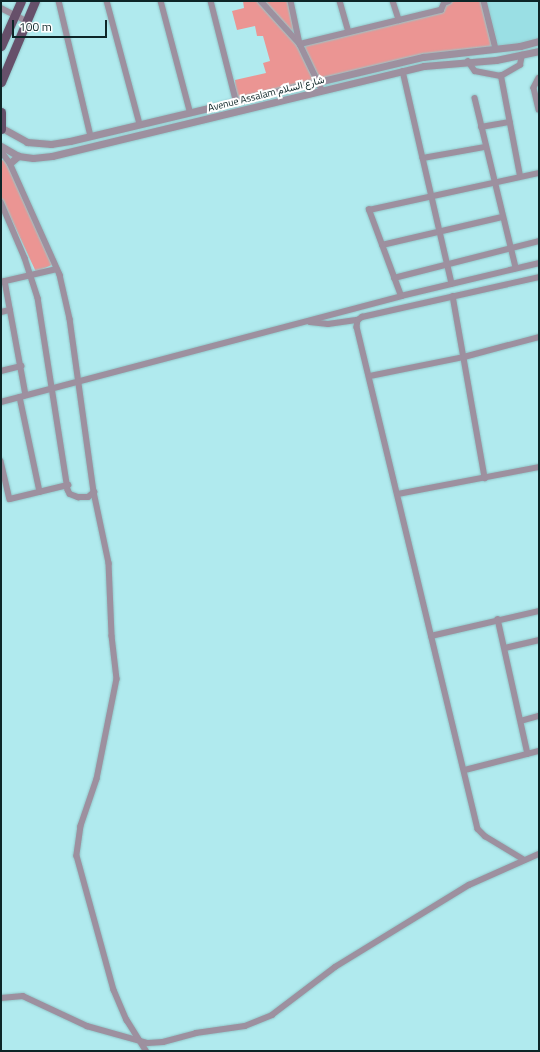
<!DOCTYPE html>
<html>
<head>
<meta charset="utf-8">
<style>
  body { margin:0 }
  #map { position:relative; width:540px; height:1052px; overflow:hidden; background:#b0eaee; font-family:"Titillium Web",Vazirmatn,sans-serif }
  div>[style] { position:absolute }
  .built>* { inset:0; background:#9adfe4 }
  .green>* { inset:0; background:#eb9593 }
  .roads { filter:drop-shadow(0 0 1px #93c7ca) drop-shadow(0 0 1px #93c7ca) }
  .minor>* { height:5.5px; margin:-2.75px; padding:0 2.75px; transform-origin:2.75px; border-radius:2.75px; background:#9d909f }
  .tertiary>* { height:7px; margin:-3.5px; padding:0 3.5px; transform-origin:3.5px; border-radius:3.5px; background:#9d909f }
  .primary>* { height:9px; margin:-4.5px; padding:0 4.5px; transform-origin:4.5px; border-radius:4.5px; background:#66506a }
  span { translate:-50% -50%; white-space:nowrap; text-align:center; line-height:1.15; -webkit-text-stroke:4px #fff; paint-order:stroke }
  .street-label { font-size:10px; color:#0d2527 }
  .frame { position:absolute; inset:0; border:2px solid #0d2527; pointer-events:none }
  .scale { position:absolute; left:12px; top:20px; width:95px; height:18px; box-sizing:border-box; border:2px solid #0d2527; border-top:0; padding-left:5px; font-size:12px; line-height:14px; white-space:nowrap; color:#0d2527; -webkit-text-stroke:3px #fff; paint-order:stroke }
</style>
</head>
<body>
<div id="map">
  <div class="built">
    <div style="clip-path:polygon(484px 1px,539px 1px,539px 41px,496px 49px)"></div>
  </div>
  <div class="green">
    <div style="clip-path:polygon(243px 1px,288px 1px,299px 44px,444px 8px,444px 3px,452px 1px,484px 1px,496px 49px,448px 53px,236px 100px,235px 80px,266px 73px,263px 63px,270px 61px,263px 36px,257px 36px,255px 26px,237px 30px,232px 11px,244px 8px)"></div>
    <div style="clip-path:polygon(5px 159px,54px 264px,36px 272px,1px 197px,1px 161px)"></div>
  </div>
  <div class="roads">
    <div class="minor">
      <div style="left:59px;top:1px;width:139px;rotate:76.7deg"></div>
      <div style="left:107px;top:1px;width:127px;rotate:75deg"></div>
      <div style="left:161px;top:1px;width:114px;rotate:75.2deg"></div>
      <div style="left:211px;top:1px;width:102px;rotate:75.8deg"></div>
      <div style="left:261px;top:1px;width:58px;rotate:47.8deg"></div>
      <div style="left:300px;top:44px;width:51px;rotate:64.4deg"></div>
      <div style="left:291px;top:1px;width:44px;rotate:78.2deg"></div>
      <div style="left:300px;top:44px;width:145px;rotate:-13.6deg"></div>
      <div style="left:441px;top:10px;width:8px;rotate:-67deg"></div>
      <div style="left:444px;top:3px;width:5px;rotate:-22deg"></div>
      <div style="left:340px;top:1px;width:32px;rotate:74deg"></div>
      <div style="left:393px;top:1px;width:20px;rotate:72deg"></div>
      <div style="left:484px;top:1px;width:49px;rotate:76deg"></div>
      <div style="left:1px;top:8px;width:28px;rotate:27deg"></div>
      <div style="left:468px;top:61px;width:12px;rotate:55deg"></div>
      <div style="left:475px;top:71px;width:26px;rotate:11deg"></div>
      <div style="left:403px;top:71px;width:89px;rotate:77.1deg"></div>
      <div style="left:423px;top:158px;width:63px;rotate:-10.1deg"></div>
      <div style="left:539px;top:78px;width:11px;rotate:117deg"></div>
      <div style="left:534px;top:88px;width:22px;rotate:77deg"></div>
      <div style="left:475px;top:98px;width:175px;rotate:76.4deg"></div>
      <div style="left:481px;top:127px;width:29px;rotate:-10deg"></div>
      <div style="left:1px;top:151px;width:15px;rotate:53deg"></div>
      <div style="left:10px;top:163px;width:123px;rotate:65.9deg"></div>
      <div style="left:60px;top:275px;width:45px;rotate:77.2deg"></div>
      <div style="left:70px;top:319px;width:175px;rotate:82.1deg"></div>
      <div style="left:94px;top:492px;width:73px;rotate:78.1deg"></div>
      <div style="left:109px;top:563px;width:73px;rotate:87.6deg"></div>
      <div style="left:112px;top:636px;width:43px;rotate:83.4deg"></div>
      <div style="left:117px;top:679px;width:102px;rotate:101.3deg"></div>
      <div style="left:97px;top:779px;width:50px;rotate:108.8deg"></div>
      <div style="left:81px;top:826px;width:30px;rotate:98deg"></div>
      <div style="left:77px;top:856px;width:139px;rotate:74.6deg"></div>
      <div style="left:114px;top:990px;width:33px;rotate:67deg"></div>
      <div style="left:127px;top:1020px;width:36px;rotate:58deg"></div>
      <div style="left:423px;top:158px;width:129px;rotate:77deg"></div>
      <div style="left:520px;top:176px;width:102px;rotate:-100.8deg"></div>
      <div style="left:501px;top:76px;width:22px;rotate:-30deg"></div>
      <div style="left:520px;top:65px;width:10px;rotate:-79deg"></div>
      <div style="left:1px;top:202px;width:61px;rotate:66.8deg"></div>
      <div style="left:25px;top:258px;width:42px;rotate:72deg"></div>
      <div style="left:38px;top:298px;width:194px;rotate:81.1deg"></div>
      <div style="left:68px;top:490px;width:4px;rotate:63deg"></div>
      <div style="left:70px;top:494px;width:9px;rotate:21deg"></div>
      <div style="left:78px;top:497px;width:10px"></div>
      <div style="left:88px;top:497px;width:8px;rotate:-40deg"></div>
      <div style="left:382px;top:245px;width:123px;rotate:-13.1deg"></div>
      <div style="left:394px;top:278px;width:150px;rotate:-14.3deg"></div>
      <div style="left:5px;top:281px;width:116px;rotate:79.6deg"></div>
      <div style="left:1px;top:282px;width:57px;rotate:-13.1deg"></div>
      <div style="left:401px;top:296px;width:92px;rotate:-110.4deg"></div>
      <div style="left:369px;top:210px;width:174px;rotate:-12.3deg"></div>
      <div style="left:453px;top:296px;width:185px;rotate:80deg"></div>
      <div style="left:1px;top:312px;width:9px;rotate:-13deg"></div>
      <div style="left:358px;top:320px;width:7px;rotate:98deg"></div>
      <div style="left:357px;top:327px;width:516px;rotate:76.45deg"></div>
      <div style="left:478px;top:829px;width:10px;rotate:45deg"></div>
      <div style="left:485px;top:836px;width:44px;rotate:31.2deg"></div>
      <div style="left:310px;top:322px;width:18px;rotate:6deg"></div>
      <div style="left:328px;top:324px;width:30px;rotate:-8deg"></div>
      <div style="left:358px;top:320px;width:5px;rotate:-37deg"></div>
      <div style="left:362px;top:317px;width:181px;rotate:-12.7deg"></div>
      <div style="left:1px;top:371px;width:21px;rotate:-14deg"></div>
      <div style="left:370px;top:376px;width:96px;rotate:-11.4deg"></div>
      <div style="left:464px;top:357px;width:78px;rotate:-14.9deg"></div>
      <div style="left:20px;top:397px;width:97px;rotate:78.1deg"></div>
      <div style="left:1px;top:402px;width:414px;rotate:-14.8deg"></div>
      <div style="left:401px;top:296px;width:142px;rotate:-13.4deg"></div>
      <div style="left:1px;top:461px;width:39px;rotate:77deg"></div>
      <div style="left:10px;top:499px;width:60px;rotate:-13.6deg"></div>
      <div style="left:398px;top:494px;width:144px;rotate:-10.8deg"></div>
      <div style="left:498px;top:619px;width:138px;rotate:77.5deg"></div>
      <div style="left:431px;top:636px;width:111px;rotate:-13deg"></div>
      <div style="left:505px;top:648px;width:35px;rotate:-13deg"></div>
      <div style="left:521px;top:721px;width:19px;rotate:-16deg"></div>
      <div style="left:465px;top:770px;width:76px;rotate:-14.4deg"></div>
      <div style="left:1px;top:998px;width:22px;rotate:-5deg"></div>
      <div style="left:23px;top:996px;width:71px;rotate:25.1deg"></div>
      <div style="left:87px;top:1026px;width:63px;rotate:15.6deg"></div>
      <div style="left:148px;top:1043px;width:15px;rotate:-4deg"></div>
      <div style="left:163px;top:1042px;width:34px;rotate:-15deg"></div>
      <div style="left:196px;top:1033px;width:49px;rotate:-8.1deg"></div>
      <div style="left:245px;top:1026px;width:29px;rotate:-22deg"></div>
      <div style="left:272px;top:1015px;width:79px;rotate:-37.3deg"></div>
      <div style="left:335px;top:967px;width:157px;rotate:-31.5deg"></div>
      <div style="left:469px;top:885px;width:77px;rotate:-23.9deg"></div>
    </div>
    <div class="tertiary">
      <div style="left:2px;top:128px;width:29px;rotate:29deg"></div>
      <div style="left:27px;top:142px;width:24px;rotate:5deg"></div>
      <div style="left:51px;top:144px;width:19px;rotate:-9deg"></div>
      <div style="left:70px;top:141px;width:363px;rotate:-13.4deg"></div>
      <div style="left:423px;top:57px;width:98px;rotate:-6.5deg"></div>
      <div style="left:520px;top:46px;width:20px;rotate:-15deg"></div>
      <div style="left:1px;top:146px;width:20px;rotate:30deg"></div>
      <div style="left:18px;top:156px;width:15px;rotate:8deg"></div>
      <div style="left:33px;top:158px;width:19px;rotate:-6deg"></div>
      <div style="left:52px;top:156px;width:383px;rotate:-13.6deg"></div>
      <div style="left:424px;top:66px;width:72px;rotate:-4.8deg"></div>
      <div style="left:496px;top:60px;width:44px;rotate:-11.8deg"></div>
      <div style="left:10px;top:163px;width:11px;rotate:-41deg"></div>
    </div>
    <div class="primary">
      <div style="left:1px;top:46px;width:49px;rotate:-66deg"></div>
      <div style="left:1px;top:82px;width:88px;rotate:-67.2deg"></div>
      <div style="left:1px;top:112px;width:17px;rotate:90deg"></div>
    </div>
  </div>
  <div class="street-label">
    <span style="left:266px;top:94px;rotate:-14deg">Avenue Assalam شارع السلام</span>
  </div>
  <div class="frame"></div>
  <div class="scale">100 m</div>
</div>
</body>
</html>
